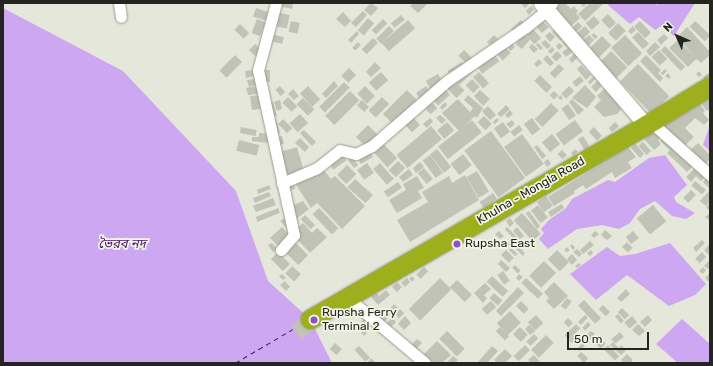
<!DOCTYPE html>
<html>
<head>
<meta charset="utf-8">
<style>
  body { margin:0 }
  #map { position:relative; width:713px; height:366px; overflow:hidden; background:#e4e7d9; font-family:Rubik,"Noto Sans Bengali",sans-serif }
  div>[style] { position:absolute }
  .water>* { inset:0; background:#cea7f2 }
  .ferry>* { height:1px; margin-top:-0.5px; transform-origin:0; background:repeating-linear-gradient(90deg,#49146b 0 5px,transparent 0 9px) }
  .building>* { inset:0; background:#c0c3b5; transform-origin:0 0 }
  .roads { filter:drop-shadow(0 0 1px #9a9d90) drop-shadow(0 0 1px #9a9d90) }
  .street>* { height:11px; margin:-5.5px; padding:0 5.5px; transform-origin:5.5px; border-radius:5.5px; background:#fff }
  .secondary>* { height:15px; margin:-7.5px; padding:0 7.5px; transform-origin:7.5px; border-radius:7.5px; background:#fff }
  .highway>* { height:19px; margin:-9.5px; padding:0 9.5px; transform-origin:9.5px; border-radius:9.5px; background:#9daf1d }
  .dots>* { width:11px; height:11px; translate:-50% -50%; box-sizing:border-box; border:2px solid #f1f5e6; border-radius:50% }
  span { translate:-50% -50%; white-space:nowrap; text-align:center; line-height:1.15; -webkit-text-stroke:3.5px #f1f5e6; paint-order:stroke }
  .street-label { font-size:12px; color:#242520 }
  .poi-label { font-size:12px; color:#242520 }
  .left { translate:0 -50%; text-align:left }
  .water-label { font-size:13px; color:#49146b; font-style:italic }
  .frame { position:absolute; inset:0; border:4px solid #242520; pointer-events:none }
  .north { position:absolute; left:657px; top:16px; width:40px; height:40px; -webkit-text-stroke:3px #f1f5e6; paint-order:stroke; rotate:315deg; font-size:11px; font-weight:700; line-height:16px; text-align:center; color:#242520 }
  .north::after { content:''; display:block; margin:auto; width:14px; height:18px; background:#242520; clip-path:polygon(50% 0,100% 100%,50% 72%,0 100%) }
  .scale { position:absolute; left:567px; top:332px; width:82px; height:18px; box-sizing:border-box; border:2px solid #242520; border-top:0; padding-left:5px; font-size:12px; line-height:14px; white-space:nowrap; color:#242520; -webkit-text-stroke:3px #f1f5e6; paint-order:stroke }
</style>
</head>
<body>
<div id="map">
  <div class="water">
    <div style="clip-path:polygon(609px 3px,654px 3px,657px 5px,659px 3px,695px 3px,674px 36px,661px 26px,655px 30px,639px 17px,630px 24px,608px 5px)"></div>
    <div style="clip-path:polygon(3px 8px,123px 71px,236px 191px,268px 281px,310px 319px,332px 363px,3px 363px)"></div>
    <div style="clip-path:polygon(710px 125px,710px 151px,703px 145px)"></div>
    <div style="clip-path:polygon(665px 155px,687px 185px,674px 197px,676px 202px,695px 213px,686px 219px,672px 216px,655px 201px,640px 209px,630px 223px,619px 229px,602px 225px,577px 229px,548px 249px,539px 239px,544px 233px,541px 229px,549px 220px,566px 208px,572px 199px,608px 180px,615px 182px,649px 158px)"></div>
    <div style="clip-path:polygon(670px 243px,706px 284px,695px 295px,669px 306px,627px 275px,596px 300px,570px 274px,607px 247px,620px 256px,635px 254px)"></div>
    <div style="clip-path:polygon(682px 319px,710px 344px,710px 363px,678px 363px,656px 344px)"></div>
  </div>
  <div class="ferry">
    <div style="left:235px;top:363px;width:67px;rotate:-30.4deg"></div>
  </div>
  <div class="building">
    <div style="clip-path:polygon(279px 3px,293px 3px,292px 9px,279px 6px)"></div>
    <div style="clip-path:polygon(371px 3px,378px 8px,371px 16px,364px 10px)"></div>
    <div style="clip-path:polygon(414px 3px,428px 3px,418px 13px,410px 6px)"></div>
    <div style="clip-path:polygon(522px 3px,530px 3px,525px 8px,521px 4px)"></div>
    <div style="clip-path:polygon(559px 3px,565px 3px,571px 9px,574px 6px,578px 11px,576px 13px,580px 18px,570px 27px,552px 9px)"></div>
    <div style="clip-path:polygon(582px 3px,588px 3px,583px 7px,581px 5px)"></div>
    <div style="clip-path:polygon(590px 3px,604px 3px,585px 21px,578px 14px)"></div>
    <div style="clip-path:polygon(531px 6px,534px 9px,529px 15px,526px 11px)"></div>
    <div style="left:256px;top:8px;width:13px;height:9px;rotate:18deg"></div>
    <div style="clip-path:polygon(363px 11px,367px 15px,356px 27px,351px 23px)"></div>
    <div style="left:276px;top:12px;width:14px;height:14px;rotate:12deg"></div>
    <div style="clip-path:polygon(343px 12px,351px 21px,345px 27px,336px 19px)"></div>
    <div style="left:608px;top:14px;width:12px;height:9px;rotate:48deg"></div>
    <div style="left:401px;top:15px;width:6px;height:13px;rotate:51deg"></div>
    <div style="left:594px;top:16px;width:9px;height:11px;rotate:49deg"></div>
    <div style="left:368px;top:18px;width:8px;height:16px;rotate:40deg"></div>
    <div style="left:257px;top:19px;width:9px;height:15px;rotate:21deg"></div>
    <div style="left:383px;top:19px;width:6px;height:16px;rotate:45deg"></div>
    <div style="left:408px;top:20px;width:11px;height:35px;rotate:49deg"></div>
    <div style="clip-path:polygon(521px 20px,525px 24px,514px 33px,511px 29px)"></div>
    <div style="clip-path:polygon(541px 20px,549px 27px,542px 33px,535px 26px)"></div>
    <div style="left:291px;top:21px;width:9px;height:11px;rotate:13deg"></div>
    <div style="left:640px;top:21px;width:16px;height:8px;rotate:47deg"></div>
    <div style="left:695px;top:21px;width:21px;height:8px;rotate:43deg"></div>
    <div style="left:578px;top:22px;width:6px;height:9px;rotate:45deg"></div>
    <div style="left:618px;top:23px;width:11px;height:14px;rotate:45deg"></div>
    <div style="left:240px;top:24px;width:13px;height:8px;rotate:45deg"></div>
    <div style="left:389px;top:26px;width:7px;height:18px;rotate:45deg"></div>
    <div style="clip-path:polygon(585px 26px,590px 32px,583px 39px,577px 33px)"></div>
    <div style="clip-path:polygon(633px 26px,636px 30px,631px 34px,628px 31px)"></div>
    <div style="left:531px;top:27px;width:15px;height:9px;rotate:48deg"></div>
    <div style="clip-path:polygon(687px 27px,710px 52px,710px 55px,701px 63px,696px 59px,688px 67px,669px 48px,678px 40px,694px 56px,677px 37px)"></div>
    <div style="clip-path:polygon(556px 29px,564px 38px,561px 41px,552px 32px)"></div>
    <div style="clip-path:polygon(357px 31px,359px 34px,351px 43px,348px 40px)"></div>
    <div style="clip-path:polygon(550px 32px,555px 37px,550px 42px,545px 36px)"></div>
    <div style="left:638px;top:32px;width:16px;height:8px;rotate:47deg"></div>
    <div style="clip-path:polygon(594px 33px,598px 37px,595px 39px,591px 35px)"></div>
    <div style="left:270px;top:34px;width:14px;height:7px;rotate:12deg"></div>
    <div style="left:524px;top:34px;width:8px;height:13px;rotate:40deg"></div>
    <div style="clip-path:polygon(664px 34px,668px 38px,661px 45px,657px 40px)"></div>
    <div style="clip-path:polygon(494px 35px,498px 39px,490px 45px,487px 42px)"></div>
    <div style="clip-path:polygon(589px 35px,594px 40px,587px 47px,582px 41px)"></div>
    <div style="left:625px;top:35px;width:25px;height:19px;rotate:47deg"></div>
    <div style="left:602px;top:36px;width:13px;height:21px;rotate:45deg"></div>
    <div style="left:373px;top:38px;width:7px;height:16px;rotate:45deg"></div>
    <div style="clip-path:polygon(545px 40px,551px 46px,547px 49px,541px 43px)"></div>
    <div style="clip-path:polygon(565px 40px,570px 45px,567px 48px,562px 42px)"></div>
    <div style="left:358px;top:42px;width:4px;height:8px;rotate:45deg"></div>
    <div style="clip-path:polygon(655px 42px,660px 47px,650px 56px,646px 51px)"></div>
    <div style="left:538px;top:43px;width:7px;height:3px;rotate:45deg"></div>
    <div style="clip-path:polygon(559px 43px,563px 46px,559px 50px,556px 46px)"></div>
    <div style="clip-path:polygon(255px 44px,262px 50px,255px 56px,249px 50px)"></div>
    <div style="left:512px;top:44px;width:4px;height:6px;rotate:45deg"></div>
    <div style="clip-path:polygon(532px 44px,538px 49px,534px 53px,529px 47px)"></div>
    <div style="left:570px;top:46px;width:6px;height:10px;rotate:51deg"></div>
    <div style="left:665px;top:46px;width:29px;height:6px;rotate:46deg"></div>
    <div style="left:505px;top:47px;width:8px;height:11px;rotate:45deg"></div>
    <div style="left:552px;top:47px;width:4px;height:6px;rotate:45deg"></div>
    <div style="left:464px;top:50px;width:13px;height:8px;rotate:45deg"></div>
    <div style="left:659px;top:50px;width:12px;height:10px;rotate:48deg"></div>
    <div style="left:557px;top:51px;width:7px;height:8px;rotate:45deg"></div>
    <div style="left:611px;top:51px;width:23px;height:16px;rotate:45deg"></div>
    <div style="clip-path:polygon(575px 53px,578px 57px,572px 63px,569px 59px)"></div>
    <div style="left:494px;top:54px;width:9px;height:21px;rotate:54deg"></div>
    <div style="left:235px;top:55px;width:10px;height:22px;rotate:45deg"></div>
    <div style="clip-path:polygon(547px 55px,554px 63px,550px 66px,543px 59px)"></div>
    <div style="clip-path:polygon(646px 55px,661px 70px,658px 73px,663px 78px,660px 82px,640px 61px)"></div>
    <div style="clip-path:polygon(539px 59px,542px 63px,537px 67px,534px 64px)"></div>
    <div style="clip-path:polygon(375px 62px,381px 68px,371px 77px,366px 72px)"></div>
    <div style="left:462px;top:62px;width:6px;height:17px;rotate:59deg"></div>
    <div style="left:559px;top:64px;width:7px;height:13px;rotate:45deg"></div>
    <div style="left:638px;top:64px;width:45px;height:25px;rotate:46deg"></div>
    <div style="clip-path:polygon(581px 65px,591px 75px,586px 80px,577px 69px)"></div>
    <div style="left:349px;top:68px;width:10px;height:11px;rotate:45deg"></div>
    <div style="clip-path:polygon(471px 68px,474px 71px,459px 85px,456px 81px)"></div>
    <div style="left:665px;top:69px;width:3px;height:6px;rotate:45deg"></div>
    <div style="clip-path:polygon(254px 70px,255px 76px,246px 78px,245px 71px)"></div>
    <div style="left:262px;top:70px;width:8px;height:12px"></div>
    <div style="clip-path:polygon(699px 71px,702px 75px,699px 77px,696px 74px)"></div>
    <div style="left:381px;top:72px;width:11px;height:16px;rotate:49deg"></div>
    <div style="left:479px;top:72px;width:15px;height:8px;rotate:48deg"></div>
    <div style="clip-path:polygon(710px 72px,710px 76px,704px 79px,703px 77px)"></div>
    <div style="clip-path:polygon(668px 73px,671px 77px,669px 79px,665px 76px)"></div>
    <div style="left:438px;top:74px;width:10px;height:14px;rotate:61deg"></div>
    <div style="left:540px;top:75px;width:17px;height:8px;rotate:45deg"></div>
    <div style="left:595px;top:75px;width:3px;height:10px;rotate:45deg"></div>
    <div style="left:580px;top:76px;width:6px;height:10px;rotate:51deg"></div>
    <div style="clip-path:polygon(600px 78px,605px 82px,596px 92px,591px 87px)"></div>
    <div style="clip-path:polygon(255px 79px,256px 85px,249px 87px,247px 80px)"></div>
    <div style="left:453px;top:79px;width:16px;height:11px;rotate:45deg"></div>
    <div style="left:472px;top:79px;width:11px;height:9px;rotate:45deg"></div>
    <div style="clip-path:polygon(334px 81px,338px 86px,326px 98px,322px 94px)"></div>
    <div style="left:344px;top:82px;width:8px;height:35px;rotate:45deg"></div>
    <div style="clip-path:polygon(585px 85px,596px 97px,587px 108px,572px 98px)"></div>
    <div style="clip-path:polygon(256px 86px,258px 94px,248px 95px,246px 88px)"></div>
    <div style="left:280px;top:86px;width:8px;height:6px;rotate:50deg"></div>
    <div style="left:308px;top:86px;width:18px;height:11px;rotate:47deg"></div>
    <div style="left:365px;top:86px;width:14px;height:11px;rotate:45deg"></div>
    <div style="clip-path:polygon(426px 86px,430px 92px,421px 100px,416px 93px)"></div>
    <div style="left:442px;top:86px;width:12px;height:16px;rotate:48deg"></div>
    <div style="left:569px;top:86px;width:7px;height:11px;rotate:45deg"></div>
    <div style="clip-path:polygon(607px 86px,625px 105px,617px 114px,604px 117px,594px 107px,601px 100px,597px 96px)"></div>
    <div style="clip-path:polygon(293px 89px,299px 96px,294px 100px,288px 94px)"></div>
    <div style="left:407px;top:90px;width:16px;height:34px;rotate:45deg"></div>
    <div style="clip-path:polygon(480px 90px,490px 99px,483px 106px,474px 96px)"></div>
    <div style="left:350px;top:91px;width:13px;height:35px;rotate:45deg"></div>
    <div style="left:554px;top:91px;width:6px;height:6px;rotate:45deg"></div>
    <div style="left:259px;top:95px;width:14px;height:9px;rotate:82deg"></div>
    <div style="clip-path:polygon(468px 95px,483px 108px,477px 118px,475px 116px,459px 131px,442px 113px,458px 99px,470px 112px,473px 108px,464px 100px)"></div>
    <div style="clip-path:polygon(560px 95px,563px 98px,561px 100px,558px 98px)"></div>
    <div style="left:288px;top:97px;width:13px;height:8px;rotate:45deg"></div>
    <div style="left:382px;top:97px;width:10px;height:19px;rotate:45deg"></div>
    <div style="clip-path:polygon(710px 97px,710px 109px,707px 111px,701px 103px)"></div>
    <div style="left:303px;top:98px;width:16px;height:9px;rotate:45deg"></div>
    <div style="clip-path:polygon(572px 99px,584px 110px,578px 115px,569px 102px)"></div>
    <div style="clip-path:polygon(280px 100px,282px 109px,277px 111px,274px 102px)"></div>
    <div style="left:362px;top:100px;width:10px;height:7px;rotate:45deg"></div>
    <div style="left:430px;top:100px;width:11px;height:9px;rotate:49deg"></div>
    <div style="clip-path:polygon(273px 102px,277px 116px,270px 118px,267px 104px)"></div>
    <div style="clip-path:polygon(445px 102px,447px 105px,442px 110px,440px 107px)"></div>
    <div style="clip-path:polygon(699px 102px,705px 111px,703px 113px,709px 120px,704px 125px,695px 118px,685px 128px,694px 137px,683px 147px,664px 126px)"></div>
    <div style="left:551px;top:103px;width:11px;height:23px;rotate:45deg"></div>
    <div style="left:568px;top:104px;width:14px;height:8px;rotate:56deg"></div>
    <div style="clip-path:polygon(506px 105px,510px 109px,501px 117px,497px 114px)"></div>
    <div style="left:488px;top:106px;width:12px;height:8px;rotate:48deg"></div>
    <div style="clip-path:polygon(510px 110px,513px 114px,508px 118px,505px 115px)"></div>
    <div style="left:300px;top:114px;width:12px;height:14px;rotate:48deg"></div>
    <div style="clip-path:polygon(440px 115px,446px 120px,442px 124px,436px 118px)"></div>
    <div style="left:412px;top:116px;width:12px;height:11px;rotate:48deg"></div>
    <div style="left:484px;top:116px;width:11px;height:9px;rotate:45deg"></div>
    <div style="clip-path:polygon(430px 118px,433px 121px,427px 128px,423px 124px)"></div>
    <div style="left:497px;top:118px;width:3px;height:6px;rotate:45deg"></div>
    <div style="left:532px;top:118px;width:14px;height:10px;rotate:54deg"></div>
    <div style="left:276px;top:119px;width:14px;height:6px;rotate:73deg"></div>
    <div style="left:283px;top:119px;width:13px;height:7px;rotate:45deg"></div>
    <div style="left:472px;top:120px;width:16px;height:43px;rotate:52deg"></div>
    <div style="clip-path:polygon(512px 120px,515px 124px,510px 128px,506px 124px)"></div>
    <div style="left:575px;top:120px;width:14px;height:24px;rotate:54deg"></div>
    <div style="left:447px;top:122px;width:11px;height:13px;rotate:49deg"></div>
    <div style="left:503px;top:122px;width:12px;height:11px;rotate:55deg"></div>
    <div style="clip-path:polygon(615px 122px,619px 126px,612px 132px,609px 128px)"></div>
    <div style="left:368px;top:125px;width:14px;height:17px;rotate:45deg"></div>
    <div style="left:519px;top:125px;width:6px;height:11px;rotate:51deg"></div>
    <div style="left:431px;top:126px;width:17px;height:45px;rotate:50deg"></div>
    <div style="left:241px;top:127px;width:16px;height:6px;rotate:11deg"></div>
    <div style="left:594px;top:127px;width:12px;height:7px;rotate:48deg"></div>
    <div style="clip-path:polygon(304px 130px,316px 142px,312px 146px,300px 133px)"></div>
    <div style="clip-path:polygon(655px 130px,661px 137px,658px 140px,661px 144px,654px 150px,644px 139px)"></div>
    <div style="left:491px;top:131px;width:58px;height:33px;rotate:54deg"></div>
    <div style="clip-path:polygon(259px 133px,270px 134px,269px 143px,252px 141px,252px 137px,259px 137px)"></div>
    <div style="left:522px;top:134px;width:37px;height:22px;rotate:54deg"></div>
    <div style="left:552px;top:134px;width:13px;height:13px;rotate:51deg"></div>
    <div style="left:282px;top:136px;width:8px;height:8px;rotate:76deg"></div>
    <div style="left:583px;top:136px;width:13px;height:6px;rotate:58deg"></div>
    <div style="clip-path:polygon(665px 136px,694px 165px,687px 172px,667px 153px,670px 150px,660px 141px)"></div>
    <div style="clip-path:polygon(300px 138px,309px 147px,305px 152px,295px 143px)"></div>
    <div style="left:239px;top:140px;width:21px;height:11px;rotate:14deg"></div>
    <div style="left:380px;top:140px;width:25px;height:13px;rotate:47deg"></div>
    <div style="left:643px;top:142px;width:12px;height:6px;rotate:48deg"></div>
    <div style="clip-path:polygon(635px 143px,644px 154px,640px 158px,631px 148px)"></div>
    <div style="clip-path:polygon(698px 143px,710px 155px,710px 159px,702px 167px,688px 152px)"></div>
    <div style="clip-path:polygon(537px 145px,546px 156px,542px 159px,534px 147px)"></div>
    <div style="left:297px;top:147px;width:26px;height:21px;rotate:74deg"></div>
    <div style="clip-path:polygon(628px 147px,636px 157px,628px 162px,632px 168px,615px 178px,612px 172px,586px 189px,583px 185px,574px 191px,575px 193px,554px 206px,548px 197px)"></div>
    <div style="left:437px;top:149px;width:23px;height:9px;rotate:52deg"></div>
    <div style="left:575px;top:149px;width:4px;height:6px;rotate:45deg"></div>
    <div style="left:369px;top:150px;width:8px;height:14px;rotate:60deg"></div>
    <div style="left:562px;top:150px;width:7px;height:6px;rotate:45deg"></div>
    <div style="left:341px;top:153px;width:9px;height:16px;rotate:54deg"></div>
    <div style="left:463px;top:154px;width:14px;height:16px;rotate:51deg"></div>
    <div style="left:430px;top:155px;width:22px;height:9px;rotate:54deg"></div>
    <div style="left:352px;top:157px;width:10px;height:5px;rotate:53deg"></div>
    <div style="clip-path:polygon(548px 159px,551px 164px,547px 167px,544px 162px)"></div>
    <div style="left:398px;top:161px;width:10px;height:13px;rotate:45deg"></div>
    <div style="clip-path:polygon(420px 162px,424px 167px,416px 173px,413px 168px)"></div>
    <div style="left:367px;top:163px;width:12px;height:12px;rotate:55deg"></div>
    <div style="left:380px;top:163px;width:21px;height:9px;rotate:49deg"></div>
    <div style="left:347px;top:165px;width:13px;height:14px;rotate:45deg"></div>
    <div style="clip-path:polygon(696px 167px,706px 176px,701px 181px,696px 176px,691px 182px,686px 177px)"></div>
    <div style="left:424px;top:168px;width:14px;height:8px;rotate:51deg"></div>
    <div style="clip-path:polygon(323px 169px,331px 179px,335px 176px,365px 206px,342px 229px,317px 203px,311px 208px,295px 183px)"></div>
    <div style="clip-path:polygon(409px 169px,413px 175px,403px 182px,399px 177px)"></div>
    <div style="left:477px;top:171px;width:24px;height:12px;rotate:60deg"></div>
    <div style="clip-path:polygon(465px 175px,479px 200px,410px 242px,397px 220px,428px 202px,422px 192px,449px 176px,452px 183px)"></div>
    <div style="clip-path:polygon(417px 176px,424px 188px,418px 191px,422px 198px,397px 213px,389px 200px,406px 190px,403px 184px)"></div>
    <div style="clip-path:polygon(707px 177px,710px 180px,709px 188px,703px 182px)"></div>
    <div style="left:355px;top:179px;width:24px;height:11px;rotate:42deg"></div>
    <div style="clip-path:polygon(293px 180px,295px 189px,287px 191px,284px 183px)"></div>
    <div style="left:695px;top:181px;width:14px;height:6px;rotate:39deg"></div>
    <div style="left:398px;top:182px;width:7px;height:17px;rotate:56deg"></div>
    <div style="clip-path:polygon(269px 185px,271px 189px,258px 194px,257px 190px)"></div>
    <div style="left:691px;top:190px;width:7px;height:11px;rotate:45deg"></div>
    <div style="clip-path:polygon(710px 190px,710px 201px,706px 206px,700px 201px)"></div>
    <div style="clip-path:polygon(269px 192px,271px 196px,255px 203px,253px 198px)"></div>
    <div style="left:493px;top:193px;width:7px;height:16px;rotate:56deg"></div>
    <div style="left:546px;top:196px;width:12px;height:11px;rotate:55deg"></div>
    <div style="clip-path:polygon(273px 198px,276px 205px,256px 212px,253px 206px)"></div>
    <div style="clip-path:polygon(303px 201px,309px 209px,295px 220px,291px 206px)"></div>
    <div style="clip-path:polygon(710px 203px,710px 211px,706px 207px)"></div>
    <div style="clip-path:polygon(562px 204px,564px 208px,551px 217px,548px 212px)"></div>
    <div style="left:538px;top:205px;width:16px;height:9px;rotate:52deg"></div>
    <div style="left:653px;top:205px;width:21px;height:21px;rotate:51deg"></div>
    <div style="left:278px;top:208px;width:5px;height:24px;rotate:68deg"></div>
    <div style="left:319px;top:208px;width:28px;height:9px;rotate:46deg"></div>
    <div style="left:529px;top:211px;width:19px;height:4px;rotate:54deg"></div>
    <div style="left:522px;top:213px;width:28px;height:11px;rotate:48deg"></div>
    <div style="clip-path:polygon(709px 214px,710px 215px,710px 221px,705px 217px)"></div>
    <div style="left:305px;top:215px;width:14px;height:6px;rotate:45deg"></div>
    <div style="clip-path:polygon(287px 217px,291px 233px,280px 221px)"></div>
    <div style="clip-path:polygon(510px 218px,514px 223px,510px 227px,506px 221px)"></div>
    <div style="clip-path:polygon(303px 223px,312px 233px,317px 228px,327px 237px,310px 253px,296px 238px,299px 232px,296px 229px)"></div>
    <div style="left:282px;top:227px;width:13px;height:16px;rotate:48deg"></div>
    <div style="clip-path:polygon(507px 227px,524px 244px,521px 247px,505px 229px)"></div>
    <div style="clip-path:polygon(517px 227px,524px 236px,520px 239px,513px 231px)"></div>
    <div style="clip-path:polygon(605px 230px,612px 236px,607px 240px,601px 235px)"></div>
    <div style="clip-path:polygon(499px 231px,504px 236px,500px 239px,495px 234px)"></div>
    <div style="clip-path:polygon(595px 231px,599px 234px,594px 238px,591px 235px)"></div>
    <div style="clip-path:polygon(633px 231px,639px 238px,631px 244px,626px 237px)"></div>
    <div style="clip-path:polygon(506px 240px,509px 243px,512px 240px,525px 253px,523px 256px,511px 244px,508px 247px,503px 243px)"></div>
    <div style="clip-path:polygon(702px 240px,705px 243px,696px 252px,693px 248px)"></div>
    <div style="left:294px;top:241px;width:20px;height:14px;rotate:45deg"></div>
    <div style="clip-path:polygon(590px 241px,594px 245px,583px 254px,580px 250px)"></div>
    <div style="left:627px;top:242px;width:8px;height:7px;rotate:45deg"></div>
    <div style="clip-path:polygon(272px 243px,277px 249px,273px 252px,268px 245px)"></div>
    <div style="clip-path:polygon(572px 244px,575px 248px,573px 250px,570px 246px)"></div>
    <div style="clip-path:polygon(710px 244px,710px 254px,709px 255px,704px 250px)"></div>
    <div style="left:567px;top:247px;width:4px;height:4px;rotate:45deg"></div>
    <div style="clip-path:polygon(511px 248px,518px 254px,515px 256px,509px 250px)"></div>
    <div style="clip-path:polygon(577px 249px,582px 254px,579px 257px,573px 252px)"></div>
    <div style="left:506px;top:250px;width:11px;height:7px;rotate:45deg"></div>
    <div style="left:557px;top:250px;width:17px;height:13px;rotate:45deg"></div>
    <div style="clip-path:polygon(591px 250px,593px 253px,590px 256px,587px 253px)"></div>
    <div style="left:278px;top:252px;width:17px;height:10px;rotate:45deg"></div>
    <div style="clip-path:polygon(702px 252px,706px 257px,700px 263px,695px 259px)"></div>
    <div style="clip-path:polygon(572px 254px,577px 260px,572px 265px,567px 259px)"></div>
    <div style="clip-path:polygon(501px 260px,510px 268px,506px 272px,498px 264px)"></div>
    <div style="left:544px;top:261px;width:17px;height:21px;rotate:45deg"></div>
    <div style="clip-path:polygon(709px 261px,710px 267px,708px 269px,704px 266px)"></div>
    <div style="clip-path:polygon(579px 263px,581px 265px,577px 268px,575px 266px)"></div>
    <div style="left:515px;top:265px;width:8px;height:4px;rotate:45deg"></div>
    <div style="left:292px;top:266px;width:12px;height:10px;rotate:42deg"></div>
    <div style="left:424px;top:267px;width:6px;height:11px;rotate:45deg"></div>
    <div style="clip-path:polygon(703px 267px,706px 270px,703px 274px,699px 271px)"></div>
    <div style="left:503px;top:271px;width:12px;height:7px;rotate:55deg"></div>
    <div style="clip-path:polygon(710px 273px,710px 283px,705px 278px)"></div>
    <div style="clip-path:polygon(282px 274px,286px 278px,283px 280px,279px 276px)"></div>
    <div style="clip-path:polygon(519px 274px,523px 277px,519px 281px,516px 278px)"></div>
    <div style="left:412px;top:276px;width:4px;height:4px;rotate:45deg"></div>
    <div style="left:492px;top:276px;width:22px;height:8px;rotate:43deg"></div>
    <div style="clip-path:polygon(407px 278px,410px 282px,405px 287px,401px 283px)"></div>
    <div style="left:440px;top:278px;width:16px;height:44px;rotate:45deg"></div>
    <div style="left:526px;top:278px;width:23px;height:7px;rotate:43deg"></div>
    <div style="left:457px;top:280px;width:21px;height:10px;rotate:45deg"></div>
    <div style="clip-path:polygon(285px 281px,290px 287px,286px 291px,280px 285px)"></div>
    <div style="left:397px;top:282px;width:7px;height:7px;rotate:45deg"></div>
    <div style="clip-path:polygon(554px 282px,568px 296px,554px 309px,546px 301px,549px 298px,544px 292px)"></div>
    <div style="clip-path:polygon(485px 283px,491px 289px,484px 295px,487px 298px,483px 303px,474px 293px)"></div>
    <div style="clip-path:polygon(518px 287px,524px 293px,501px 316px,496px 311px)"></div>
    <div style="clip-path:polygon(626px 289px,630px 294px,621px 302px,617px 298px)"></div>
    <div style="clip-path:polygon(386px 290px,390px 295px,378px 305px,371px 297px,376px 292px,379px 296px)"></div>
    <div style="left:494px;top:293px;width:11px;height:7px;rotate:41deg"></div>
    <div style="left:567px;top:298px;width:6px;height:10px;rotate:39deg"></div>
    <div style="left:326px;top:300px;width:17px;height:43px;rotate:54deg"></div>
    <div style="left:584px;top:300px;width:25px;height:8px;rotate:47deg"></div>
    <div style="left:491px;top:301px;width:8px;height:12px;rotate:50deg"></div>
    <div style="left:521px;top:301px;width:11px;height:7px;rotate:45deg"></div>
    <div style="clip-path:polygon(394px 304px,398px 308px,389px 316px,386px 313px)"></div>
    <div style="left:603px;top:305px;width:10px;height:6px;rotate:45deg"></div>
    <div style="left:622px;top:308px;width:10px;height:6px;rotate:45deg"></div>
    <div style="left:400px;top:309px;width:6px;height:7px;rotate:45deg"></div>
    <div style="left:381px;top:311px;width:10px;height:8px;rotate:45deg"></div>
    <div style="left:510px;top:311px;width:16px;height:18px;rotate:47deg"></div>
    <div style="left:618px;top:314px;width:9px;height:4px;rotate:49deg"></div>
    <div style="left:536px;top:315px;width:11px;height:11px;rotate:49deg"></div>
    <div style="left:585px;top:315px;width:4px;height:10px;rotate:45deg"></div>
    <div style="clip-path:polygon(648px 315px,652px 320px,645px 327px,640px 322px)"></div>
    <div style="clip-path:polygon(405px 316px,411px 323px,404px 330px,398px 324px)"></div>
    <div style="left:632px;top:316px;width:8px;height:10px;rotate:50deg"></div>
    <div style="clip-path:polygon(392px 317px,396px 322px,390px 328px,386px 324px)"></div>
    <div style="left:568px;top:318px;width:7px;height:6px;rotate:45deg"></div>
    <div style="clip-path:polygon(363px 319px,368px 323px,365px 326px,361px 322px)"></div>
    <div style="left:588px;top:322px;width:4px;height:8px;rotate:45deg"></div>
    <div style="clip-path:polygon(359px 323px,362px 327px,360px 330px,356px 326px)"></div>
    <div style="left:576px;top:324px;width:6px;height:16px;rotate:45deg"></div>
    <div style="clip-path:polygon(638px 324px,645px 331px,639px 336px,632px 330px)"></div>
    <div style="clip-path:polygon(529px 325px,535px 331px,530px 335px,525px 329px)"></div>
    <div style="left:500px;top:327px;width:13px;height:6px;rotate:45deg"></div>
    <div style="left:520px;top:327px;width:11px;height:10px;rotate:45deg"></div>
    <div style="clip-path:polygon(365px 328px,368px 331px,364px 336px,361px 332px)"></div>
    <div style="left:447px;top:331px;width:25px;height:11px;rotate:45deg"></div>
    <div style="clip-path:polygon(591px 331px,595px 334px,589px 340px,585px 336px)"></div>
    <div style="left:620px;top:332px;width:6px;height:11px;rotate:51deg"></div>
    <div style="left:576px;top:333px;width:4px;height:10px;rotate:45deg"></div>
    <div style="left:534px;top:334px;width:6px;height:11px;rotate:45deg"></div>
    <div style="left:546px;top:335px;width:11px;height:21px;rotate:45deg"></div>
    <div style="left:598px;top:336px;width:11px;height:7px;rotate:45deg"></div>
    <div style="clip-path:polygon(417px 339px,422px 343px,416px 349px,412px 344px)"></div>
    <div style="clip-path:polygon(437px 341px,451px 355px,442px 363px,433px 363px,424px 354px)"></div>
    <div style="clip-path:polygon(613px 342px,619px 348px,621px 345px,626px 350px,621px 355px,610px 345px)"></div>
    <div style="left:335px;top:343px;width:9px;height:8px;rotate:41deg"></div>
    <div style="clip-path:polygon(582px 343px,585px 346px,579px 351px,577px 349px)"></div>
    <div style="left:525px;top:345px;width:7px;height:16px;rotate:45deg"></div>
    <div style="left:608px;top:345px;width:16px;height:6px;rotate:45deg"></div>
    <div style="left:359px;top:346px;width:16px;height:6px;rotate:47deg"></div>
    <div style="clip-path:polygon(492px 346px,498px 351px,487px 363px,477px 363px)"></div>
    <div style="clip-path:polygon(505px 349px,512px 356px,505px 363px,497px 363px,494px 360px)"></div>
    <div style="clip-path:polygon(581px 352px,588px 358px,584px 363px,577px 356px)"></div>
    <div style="clip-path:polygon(627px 354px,633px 360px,630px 363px,624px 363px,621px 360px)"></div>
    <div style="clip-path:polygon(534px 355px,540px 362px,539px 363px,531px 363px,528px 360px)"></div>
    <div style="clip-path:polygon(453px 356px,458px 360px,455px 363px,450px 363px,448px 361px)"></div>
    <div style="clip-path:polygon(371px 358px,376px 363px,367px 363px)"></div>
  </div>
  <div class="roads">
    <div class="street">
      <div style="left:119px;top:3px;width:14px;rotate:82deg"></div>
      <div style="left:276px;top:3px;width:69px;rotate:105deg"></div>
      <div style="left:258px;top:70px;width:169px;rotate:77.7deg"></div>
      <div style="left:294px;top:235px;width:20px;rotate:131deg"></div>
      <div style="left:651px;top:122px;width:79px;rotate:41.9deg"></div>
      <div style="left:282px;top:183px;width:38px;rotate:-23deg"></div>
      <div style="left:317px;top:168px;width:29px;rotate:-38deg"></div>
      <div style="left:340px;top:150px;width:16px;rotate:14deg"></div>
      <div style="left:356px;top:154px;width:18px;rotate:-27deg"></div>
      <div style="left:372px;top:146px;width:99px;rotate:-40.9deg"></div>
      <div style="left:447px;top:81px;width:96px;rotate:-34.4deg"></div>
      <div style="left:526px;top:27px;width:28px;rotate:-39deg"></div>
      <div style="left:548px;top:9px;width:7px;rotate:-56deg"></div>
      <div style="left:348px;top:298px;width:101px;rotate:40.2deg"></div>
    </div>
    <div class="secondary">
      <div style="left:541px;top:3px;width:161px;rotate:49.3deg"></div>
    </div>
    <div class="highway">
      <div style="left:310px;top:319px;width:388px;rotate:-30deg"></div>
      <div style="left:646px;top:125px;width:75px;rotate:-31.4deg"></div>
    </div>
  </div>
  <div class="dots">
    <div style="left:457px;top:244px;background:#924fc4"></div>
    <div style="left:314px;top:320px;background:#924fc4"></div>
  </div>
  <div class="street-label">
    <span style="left:531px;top:191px;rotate:-30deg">Khulna - Mongla Road</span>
  </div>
  <div class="poi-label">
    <span class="left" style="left:465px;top:244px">Rupsha East</span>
    <span class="left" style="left:322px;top:320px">Rupsha Ferry<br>Terminal 2</span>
  </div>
  <div class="water-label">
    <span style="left:122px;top:244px">ভৈরব নদ</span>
  </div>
  <div class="frame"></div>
  <div class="north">N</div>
  <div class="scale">50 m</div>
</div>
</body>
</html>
